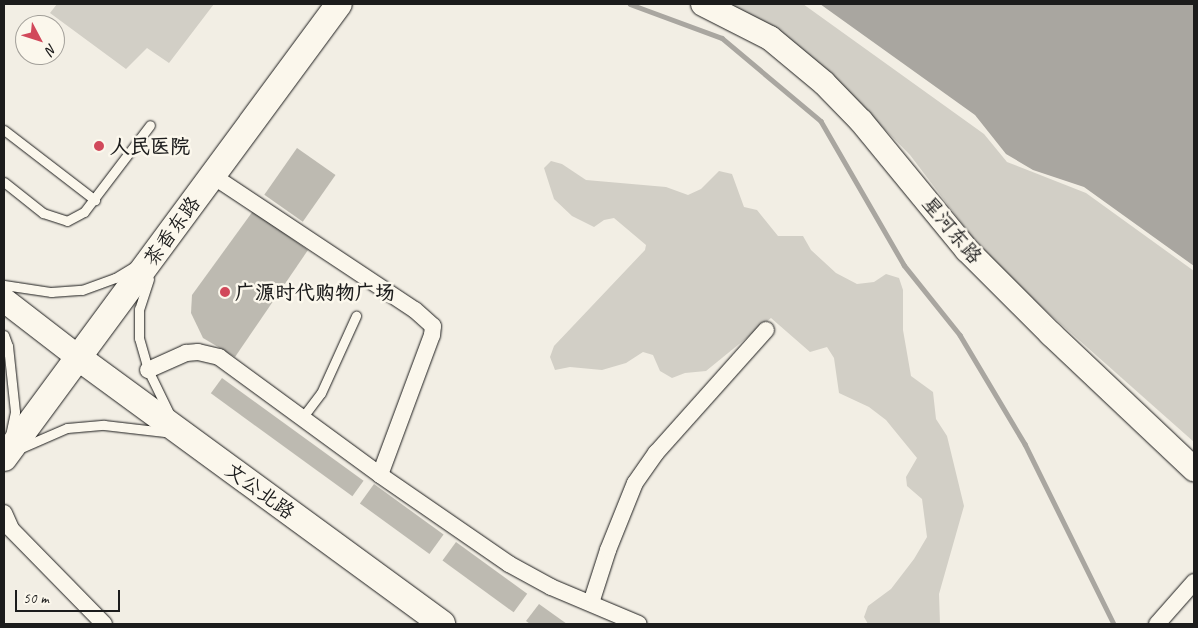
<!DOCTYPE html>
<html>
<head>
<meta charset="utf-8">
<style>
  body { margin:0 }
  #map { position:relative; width:1198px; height:628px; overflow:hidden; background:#f2eee4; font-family:Caveat,"LXGW WenKai TC",sans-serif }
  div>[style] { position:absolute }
  .green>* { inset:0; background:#d2cfc6 }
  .water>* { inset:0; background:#a9a6a0 }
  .stream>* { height:4.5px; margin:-2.25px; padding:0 2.25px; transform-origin:2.25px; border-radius:2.25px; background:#a9a6a0 }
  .building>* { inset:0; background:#bdbab1; transform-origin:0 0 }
  .roads { filter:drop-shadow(0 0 1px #1c1c1c) drop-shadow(0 0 1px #1c1c1c) }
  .lane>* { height:9px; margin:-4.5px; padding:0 4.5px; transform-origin:4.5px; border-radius:4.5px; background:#fbf7ec }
  .street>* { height:16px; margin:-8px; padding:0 8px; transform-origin:8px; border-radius:8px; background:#fbf7ec }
  .secondary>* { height:24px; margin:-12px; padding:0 12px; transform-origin:12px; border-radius:12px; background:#fbf7ec }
  .primary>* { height:26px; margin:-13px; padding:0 13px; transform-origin:13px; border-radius:13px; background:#fbf7ec }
  .dots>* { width:14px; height:14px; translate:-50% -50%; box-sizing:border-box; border:2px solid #fbf7ec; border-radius:50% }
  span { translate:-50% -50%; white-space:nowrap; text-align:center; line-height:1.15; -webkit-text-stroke:5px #fbf7ec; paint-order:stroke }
  .poi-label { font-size:20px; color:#1c1c1c; font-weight:700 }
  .left { translate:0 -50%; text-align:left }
  .street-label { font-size:20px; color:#1c1c1c }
  .frame { position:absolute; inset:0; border:5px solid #1c1c1c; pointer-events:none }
  .north { position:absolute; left:15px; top:15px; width:50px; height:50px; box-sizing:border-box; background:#fbf7ec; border:1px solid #a29f99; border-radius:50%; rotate:130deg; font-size:14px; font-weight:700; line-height:20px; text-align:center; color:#1c1c1c }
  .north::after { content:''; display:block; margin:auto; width:18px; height:22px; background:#d1495b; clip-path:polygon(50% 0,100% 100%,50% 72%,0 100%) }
  .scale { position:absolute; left:15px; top:590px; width:105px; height:22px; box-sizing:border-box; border:2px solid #1c1c1c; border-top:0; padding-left:6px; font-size:15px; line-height:18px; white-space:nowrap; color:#1c1c1c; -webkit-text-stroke:4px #fbf7ec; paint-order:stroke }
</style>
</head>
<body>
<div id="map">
  <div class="green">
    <div style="clip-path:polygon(57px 4px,214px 4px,169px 63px,147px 48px,126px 69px,50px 13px)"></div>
    <div style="clip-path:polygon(721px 4px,803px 4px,984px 134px,1007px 162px,1086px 193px,1194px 271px,1194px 442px,992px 263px,910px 155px,850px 94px)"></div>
    <div style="clip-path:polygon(551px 161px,562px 164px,586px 180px,666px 187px,688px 195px,701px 189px,719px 171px,732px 174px,744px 207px,757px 210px,778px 236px,803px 236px,811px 250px,836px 273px,857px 284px,874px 282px,886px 274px,899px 278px,903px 290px,903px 330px,911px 376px,933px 392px,936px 419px,947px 436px,964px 506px,939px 594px,940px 624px,868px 624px,864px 617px,868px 606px,891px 589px,914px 559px,927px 537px,922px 499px,907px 486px,906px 477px,917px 458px,886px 420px,869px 407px,839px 393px,834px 358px,827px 347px,810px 352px,771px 318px,706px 371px,685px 373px,672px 378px,660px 371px,653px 355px,643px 352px,626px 363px,602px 370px,570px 367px,555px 370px,550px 357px,554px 346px,645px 250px,646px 245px,614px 218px,604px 220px,594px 227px,572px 216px,554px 199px,544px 168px)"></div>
  </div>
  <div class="water">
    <div style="clip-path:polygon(820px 4px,1194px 4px,1194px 266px,1084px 187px,1033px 170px,1006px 154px,975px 115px)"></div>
  </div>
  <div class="stream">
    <div style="left:630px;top:4px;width:98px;rotate:20.3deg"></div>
    <div style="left:722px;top:38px;width:129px;rotate:40deg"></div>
    <div style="left:821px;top:121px;width:166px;rotate:60deg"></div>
    <div style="left:904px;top:265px;width:90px;rotate:51.3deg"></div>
    <div style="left:960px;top:335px;width:127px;rotate:59.2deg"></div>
    <div style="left:1025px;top:444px;width:201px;rotate:63.7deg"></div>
  </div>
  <div class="building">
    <div style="left:297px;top:148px;width:47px;height:57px;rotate:35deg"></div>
    <div style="clip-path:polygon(253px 211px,308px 250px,235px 357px,203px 338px,191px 313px,192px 295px)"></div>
    <div style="left:222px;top:378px;width:175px;height:19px;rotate:36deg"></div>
    <div style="left:374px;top:484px;width:86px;height:24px;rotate:36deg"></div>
    <div style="left:456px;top:542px;width:88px;height:23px;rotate:36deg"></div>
    <div style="clip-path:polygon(539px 604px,567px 624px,530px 624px,526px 621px)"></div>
  </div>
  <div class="roads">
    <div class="lane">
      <div style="left:4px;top:130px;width:115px;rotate:37.6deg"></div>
      <div style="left:4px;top:182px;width:50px;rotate:38.5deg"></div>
      <div style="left:43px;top:213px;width:25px;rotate:18deg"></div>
      <div style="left:67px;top:221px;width:19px;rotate:-28deg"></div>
      <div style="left:84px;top:212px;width:109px;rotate:-52.8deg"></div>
      <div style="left:149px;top:279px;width:32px;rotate:108deg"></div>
      <div style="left:139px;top:309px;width:29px;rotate:90deg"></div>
      <div style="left:139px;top:338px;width:33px;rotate:74deg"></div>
      <div style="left:148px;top:370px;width:48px;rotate:64deg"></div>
      <div style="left:4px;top:285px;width:48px;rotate:8.5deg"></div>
      <div style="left:51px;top:292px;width:31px;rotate:-4deg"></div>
      <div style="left:82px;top:290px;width:35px;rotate:-20deg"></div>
      <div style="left:115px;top:278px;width:23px;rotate:-31deg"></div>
      <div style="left:4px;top:335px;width:12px;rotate:70deg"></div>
      <div style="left:8px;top:346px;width:66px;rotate:83.9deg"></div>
      <div style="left:15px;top:412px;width:25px;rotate:102deg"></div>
      <div style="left:302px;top:418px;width:31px;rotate:-53deg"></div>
      <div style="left:321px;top:393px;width:85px;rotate:-65.6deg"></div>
      <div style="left:23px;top:447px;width:48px;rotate:-23.4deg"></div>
      <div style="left:67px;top:428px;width:37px;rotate:-5deg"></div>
      <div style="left:104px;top:425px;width:61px;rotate:6.5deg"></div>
    </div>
    <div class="street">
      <div style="left:213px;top:176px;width:242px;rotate:33.6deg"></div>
      <div style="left:415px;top:310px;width:24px;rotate:42deg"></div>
      <div style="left:433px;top:326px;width:9px;rotate:96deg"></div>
      <div style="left:432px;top:335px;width:149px;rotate:110.4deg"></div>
      <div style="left:148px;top:370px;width:42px;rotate:-24.1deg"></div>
      <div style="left:186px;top:353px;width:12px;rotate:-5deg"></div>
      <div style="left:198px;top:352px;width:22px;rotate:13deg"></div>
      <div style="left:219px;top:357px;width:200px;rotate:36.2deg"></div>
      <div style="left:380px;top:475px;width:157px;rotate:34.6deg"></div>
      <div style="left:509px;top:564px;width:48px;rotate:28.7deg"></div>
      <div style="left:551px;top:587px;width:95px;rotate:22.8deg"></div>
      <div style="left:4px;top:513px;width:17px;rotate:66deg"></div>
      <div style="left:11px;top:529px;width:133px;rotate:45.6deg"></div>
      <div style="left:591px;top:603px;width:56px;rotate:-72.2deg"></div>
      <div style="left:608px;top:550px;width:72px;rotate:-68.1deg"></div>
      <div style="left:635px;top:483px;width:37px;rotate:-55deg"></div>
      <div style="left:656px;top:453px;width:165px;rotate:-48.2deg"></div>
      <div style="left:1157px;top:624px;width:56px;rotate:-48.6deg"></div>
    </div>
    <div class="secondary">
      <div style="left:703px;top:4px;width:75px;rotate:26.9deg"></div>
      <div style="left:770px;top:38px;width:70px;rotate:39.8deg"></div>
      <div style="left:824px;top:83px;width:53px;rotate:45.8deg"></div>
      <div style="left:861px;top:121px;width:167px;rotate:50.6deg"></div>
      <div style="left:967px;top:250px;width:119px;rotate:45deg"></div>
      <div style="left:1051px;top:334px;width:197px;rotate:43.4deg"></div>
      <div style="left:4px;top:300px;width:95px;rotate:37.7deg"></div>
    </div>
    <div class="primary">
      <div style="left:79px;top:358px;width:450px;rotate:36.2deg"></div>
      <div style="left:4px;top:458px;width:564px;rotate:-53.58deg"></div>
    </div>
  </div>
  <div class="dots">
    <div style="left:99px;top:146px;background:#d1495b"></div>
    <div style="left:225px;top:292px;background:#d1495b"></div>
  </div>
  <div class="poi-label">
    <span class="left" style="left:110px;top:146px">人民医院</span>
    <span class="left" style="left:235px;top:292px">广源时代购物广场</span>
  </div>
  <div class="street-label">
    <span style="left:952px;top:230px;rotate:50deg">星河东路</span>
    <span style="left:172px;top:231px;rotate:-54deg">茶香东路</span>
    <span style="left:260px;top:491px;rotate:36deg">文公北路</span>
  </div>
  <div class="frame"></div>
  <div class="north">N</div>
  <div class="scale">50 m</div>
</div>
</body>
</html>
